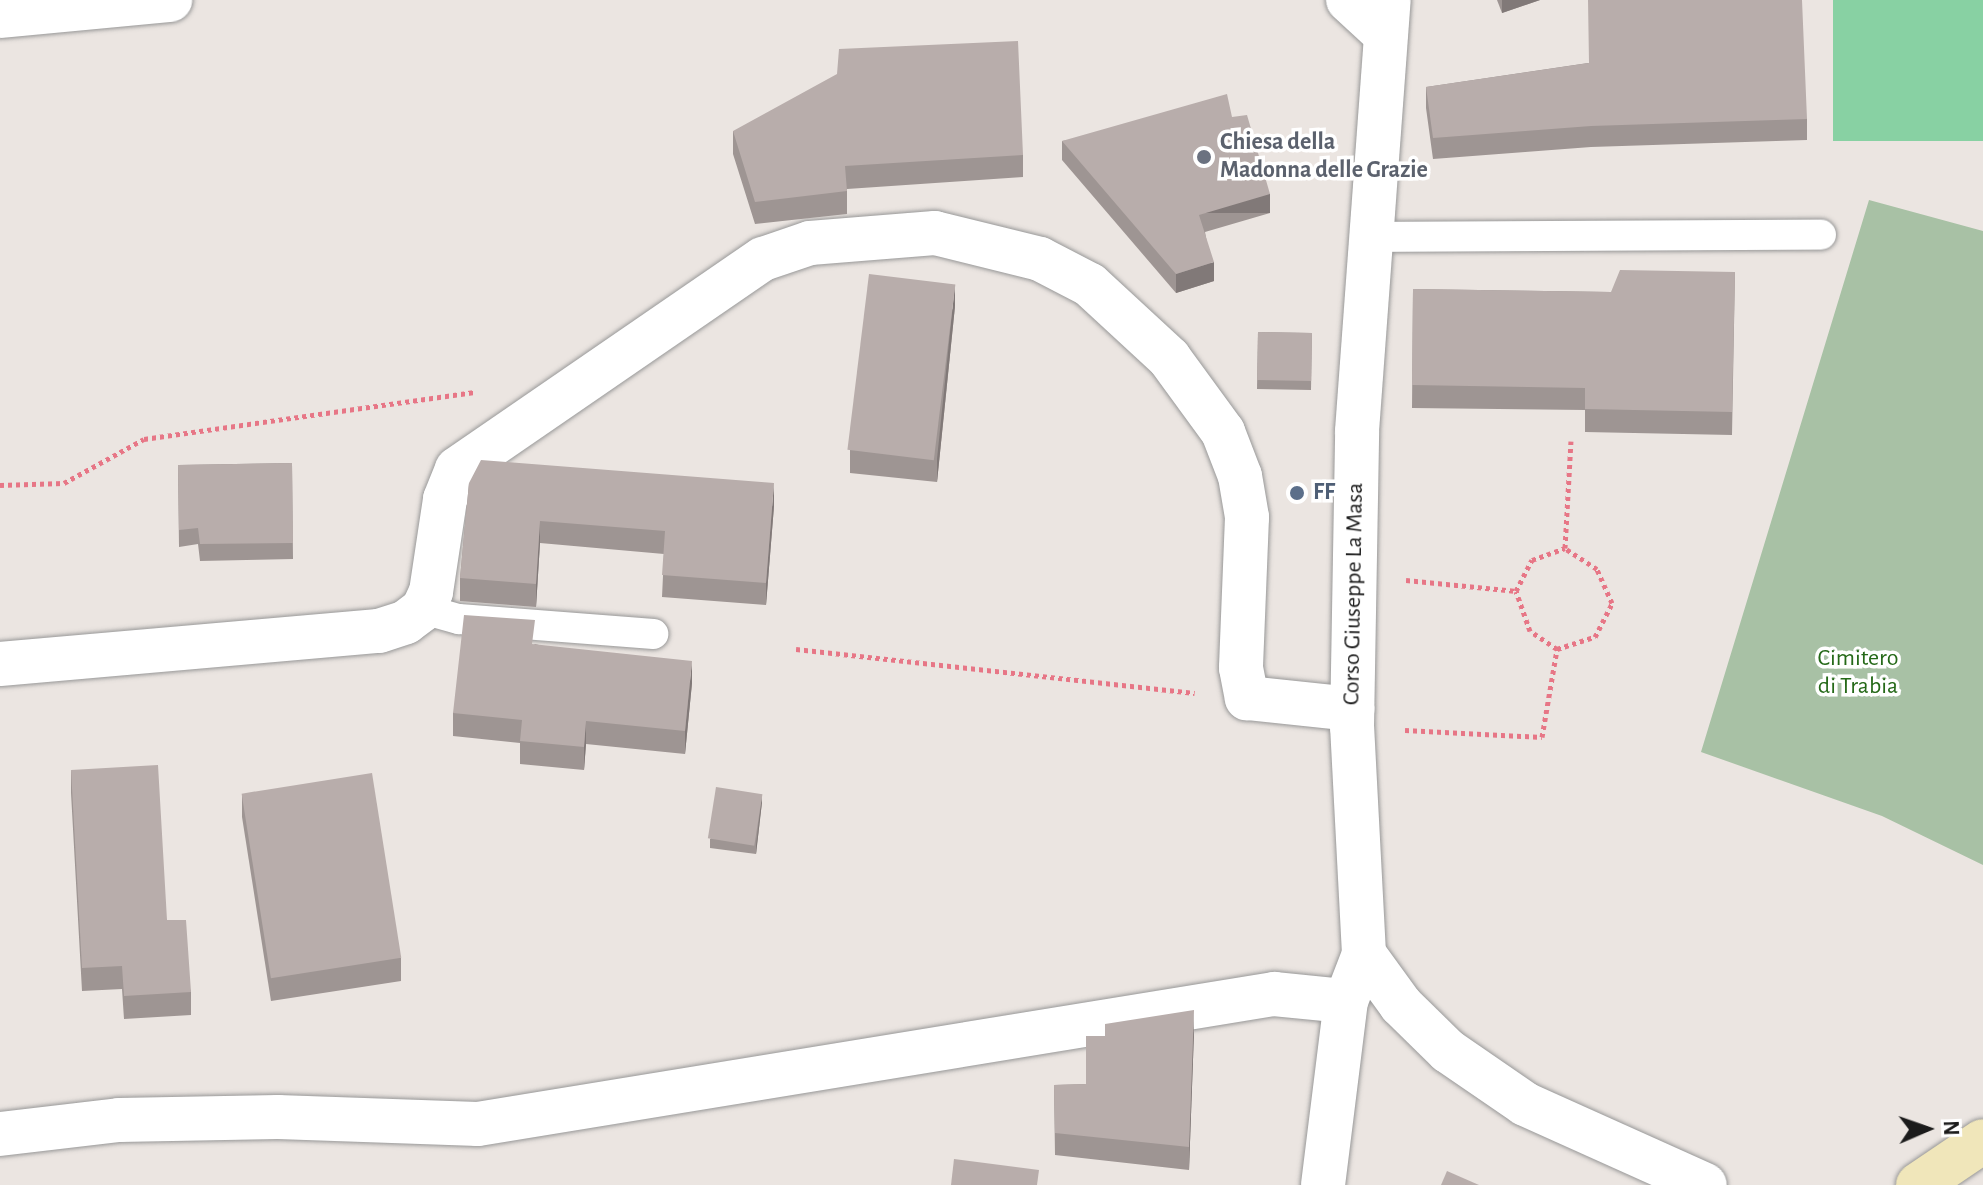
<!DOCTYPE html>
<html>
<head>
<meta charset="utf-8">
<style>
  body { margin:0 }
  #map { position:relative; width:1983px; height:1185px; overflow:hidden; background:#ebe5e1; font-family:"Alegreya Sans",sans-serif }
  div>[style] { position:absolute }
  .cemetery>* { inset:0; background:#a8c1a5 }
  .pitch>* { inset:0; background:#88d1a3; transform-origin:0 0 }
  .path>* { height:5px; margin-top:-2.5px; transform-origin:0; background:repeating-linear-gradient(90deg,#e77686 0 4px,transparent 0 8px) }
  .roads { filter:drop-shadow(0 0 2px #989898) drop-shadow(0 0 2px #989898) }
  .service>* { height:30px; margin:-15px; padding:0 15px; transform-origin:15px; border-radius:15px; background:#fff }
  .minor>* { height:44px; margin:-22px; padding:0 22px; transform-origin:22px; border-radius:22px; background:#fff }
  .tertiary>* { height:44px; margin:-22px; padding:0 22px; transform-origin:22px; border-radius:22px; background:#fff }
  .secondary>* { height:44px; margin:-22px; padding:0 22px; transform-origin:22px; border-radius:22px; background:#f0e6ba }
  .wall>* { inset:0; background:#9e9593; transform-origin:0 0 }
  .shaded-wall>* { inset:0; background:#817978; transform-origin:0 0 }
  .building>* { inset:0; background:#b8adab; transform-origin:0 0 }
  .dots>* { width:22px; height:22px; translate:-50% -50%; box-sizing:border-box; border:4px solid #fff; border-radius:50% }
  span { translate:-50% -50%; white-space:nowrap; text-align:center; line-height:1.15; -webkit-text-stroke:7px #fff; paint-order:stroke }
  .worship-label { font-size:24px; color:#5b616d; font-weight:700 }
  .left { translate:0 -50%; text-align:left }
  .service-label { font-size:24px; color:#4e5e75; font-weight:700 }
  .street-label { font-size:24px; color:#1b1b1b }
  .park-label { font-size:24px; color:#256918 }
  .north { position:absolute; left:1887px; top:1089px; width:80px; height:80px; -webkit-text-stroke:6px #fff; paint-order:stroke; rotate:88deg; font-size:22px; font-weight:700; line-height:32px; text-align:center; color:#1b1b1b }
  .north::after { content:''; display:block; margin:auto; width:28px; height:36px; background:#1b1b1b; clip-path:polygon(50% 0,100% 100%,50% 72%,0 100%) }
</style>
</head>
<body>
<div id="map">
  <div class="cemetery">
    <div style="clip-path:polygon(1869px 200px,1983px 231px,1983px 865px,1882px 816px,1701px 752px)"></div>
  </div>
  <div class="pitch">
    <div style="left:1833px;top:0;width:150px;height:141px"></div>
  </div>
  <div class="path">
    <div style="left:0;top:485px;width:64px;rotate:-1.8deg"></div>
    <div style="left:64px;top:483px;width:91px;rotate:-28.8deg"></div>
    <div style="left:144px;top:439px;width:334px;rotate:-8.1deg"></div>
    <div style="left:1406px;top:580px;width:111px;rotate:5.7deg"></div>
    <div style="left:796px;top:649px;width:401px;rotate:6.3deg"></div>
    <div style="left:1557px;top:649px;width:32px;rotate:-146deg"></div>
    <div style="left:1530px;top:631px;width:42px;rotate:-109.3deg"></div>
    <div style="left:1516px;top:591px;width:35px;rotate:-63deg"></div>
    <div style="left:1532px;top:560px;width:35px;rotate:-20deg"></div>
    <div style="left:1405px;top:730px;width:137px;rotate:2.9deg"></div>
    <div style="left:1542px;top:737px;width:89px;rotate:-80.3deg"></div>
    <div style="left:1557px;top:649px;width:40px;rotate:-18deg"></div>
    <div style="left:1595px;top:637px;width:38px;rotate:-63deg"></div>
    <div style="left:1612px;top:603px;width:37px;rotate:-114deg"></div>
    <div style="left:1597px;top:569px;width:38px;rotate:-147deg"></div>
    <div style="left:1565px;top:548px;width:107px;rotate:-86.8deg"></div>
  </div>
  <div class="roads">
    <div class="service">
      <div style="left:1371px;top:237px;width:450px;rotate:-0.3deg"></div>
      <div style="left:423px;top:609px;width:37px;rotate:16deg"></div>
      <div style="left:459px;top:619px;width:195px;rotate:4.4deg"></div>
    </div>
    <div class="minor">
      <div style="left:1348px;top:0;width:50px;rotate:42.6deg"></div>
      <div style="left:0;top:16px;width:171px;rotate:-5.4deg"></div>
      <div style="left:0;top:664px;width:380px;rotate:-5deg"></div>
      <div style="left:379px;top:631px;width:28px;rotate:-18deg"></div>
      <div style="left:406px;top:622px;width:21px;rotate:-37deg"></div>
      <div style="left:423px;top:609px;width:19px;rotate:-65deg"></div>
      <div style="left:431px;top:592px;width:94px;rotate:-81.4deg"></div>
      <div style="left:445px;top:499px;width:32px;rotate:-68deg"></div>
      <div style="left:457px;top:469px;width:371px;rotate:-34.5deg"></div>
      <div style="left:763px;top:259px;width:50px;rotate:-18.8deg"></div>
      <div style="left:810px;top:243px;width:125px;rotate:-4.6deg"></div>
      <div style="left:935px;top:233px;width:108px;rotate:13.9deg"></div>
      <div style="left:1040px;top:259px;width:56px;rotate:27.5deg"></div>
      <div style="left:1090px;top:285px;width:108px;rotate:42.7deg"></div>
      <div style="left:1169px;top:358px;width:92px;rotate:53.9deg"></div>
      <div style="left:1223px;top:432px;width:47px;rotate:68.9deg"></div>
      <div style="left:1240px;top:476px;width:42px;rotate:80.3deg"></div>
      <div style="left:1247px;top:517px;width:151px;rotate:92.3deg"></div>
      <div style="left:1241px;top:668px;width:31px;rotate:79deg"></div>
      <div style="left:1247px;top:698px;width:106px;rotate:6deg"></div>
      <div style="left:0;top:1134px;width:120px;rotate:-6.7deg"></div>
      <div style="left:119px;top:1120px;width:159px;rotate:-1.1deg"></div>
      <div style="left:278px;top:1117px;width:200px;rotate:2deg"></div>
      <div style="left:478px;top:1124px;width:807px;rotate:-9.28deg"></div>
      <div style="left:1274px;top:994px;width:72px;rotate:5.6deg"></div>
    </div>
    <div class="tertiary">
      <div style="left:1364px;top:954px;width:63px;rotate:54deg"></div>
      <div style="left:1401px;top:1005px;width:66px;rotate:44.4deg"></div>
      <div style="left:1448px;top:1051px;width:93px;rotate:34.5deg"></div>
      <div style="left:1525px;top:1104px;width:197px;rotate:24.2deg"></div>
      <div style="left:1323px;top:1185px;width:185px;rotate:-82.9deg"></div>
      <div style="left:1346px;top:1001px;width:50px;rotate:-69deg"></div>
      <div style="left:1364px;top:954px;width:227px;rotate:-93deg"></div>
      <div style="left:1352px;top:727px;width:296px;rotate:-89deg"></div>
      <div style="left:1357px;top:431px;width:432px;rotate:-85.8deg"></div>
    </div>
    <div class="secondary">
      <div style="left:1918px;top:1185px;width:78px;rotate:-34.1deg"></div>
    </div>
  </div>
  <div class="wall">
    <div style="clip-path:polygon(1497px 0,1540px 0,1502px 13px)"></div>
    <div style="clip-path:polygon(1588px 63px,1807px 119px,1807px 140px,1591px 147px,1433px 159px,1426px 108px,1426px 87px)"></div>
    <div style="clip-path:polygon(1232px 117px,1270px 213px,1205px 232px,1214px 281px,1176px 293px,1062px 160px,1062px 141px)"></div>
    <div style="clip-path:polygon(733px 131px,1023px 155px,1023px 177px,847px 189px,847px 214px,755px 224px,733px 154px)"></div>
    <div style="clip-path:polygon(1735px 272px,1732px 435px,1585px 432px,1585px 410px,1412px 408px,1413px 289px,1611px 292px)"></div>
    <div style="clip-path:polygon(955px 306px,937px 482px,850px 473px,850px 450px)"></div>
    <div style="left:1258px;top:332px;width:54px;height:57px;rotate:1deg"></div>
    <div style="clip-path:polygon(292px 463px,293px 559px,200px 561px,198px 544px,179px 547px,178px 465px)"></div>
    <div style="clip-path:polygon(469px 483px,774px 506px,766px 605px,662px 597px,664px 554px,540px 543px,536px 607px,460px 601px,460px 578px)"></div>
    <div style="clip-path:polygon(535px 644px,692px 683px,685px 754px,586px 744px,584px 770px,520px 764px,520px 743px,453px 736px,453px 713px)"></div>
    <div style="clip-path:polygon(71px 770px,167px 920px,191px 992px,191px 1015px,124px 1019px,122px 989px,82px 991px,71px 793px)"></div>
    <div style="clip-path:polygon(242px 794px,401px 958px,401px 981px,271px 1001px,242px 817px)"></div>
    <div style="clip-path:polygon(762px 802px,756px 854px,710px 848px,710px 839px)"></div>
    <div style="clip-path:polygon(1194px 1032px,1189px 1170px,1055px 1155px,1054px 1085px,1086px 1084px)"></div>
  </div>
  <div class="shaded-wall">
    <div style="clip-path:polygon(1502px 0,1540px 0,1502px 13px)"></div>
    <div style="left:1270px;top:194px;width:19px;height:74px;rotate:90deg"></div>
    <div style="clip-path:polygon(1214px 262px,1214px 281px,1176px 293px,1176px 274px)"></div>
    <div style="clip-path:polygon(955px 284px,955px 306px,937px 482px,937px 459px)"></div>
    <div style="clip-path:polygon(774px 483px,774px 506px,766px 605px,766px 583px)"></div>
    <div style="clip-path:polygon(540px 521px,540px 543px,536px 607px,536px 584px)"></div>
    <div style="clip-path:polygon(692px 661px,692px 683px,685px 754px,685px 731px)"></div>
    <div style="clip-path:polygon(586px 721px,586px 744px,584px 770px,584px 747px)"></div>
    <div style="clip-path:polygon(762px 794px,762px 802px,756px 854px,756px 845px)"></div>
    <div style="clip-path:polygon(1194px 1010px,1194px 1032px,1189px 1170px,1189px 1147px)"></div>
  </div>
  <div class="building">
    <div style="clip-path:polygon(1588px 0,1802px 0,1807px 119px,1591px 126px,1433px 138px,1426px 87px,1589px 63px)"></div>
    <div style="clip-path:polygon(1018px 41px,1023px 155px,845px 166px,847px 191px,755px 202px,733px 131px,837px 74px,839px 49px)"></div>
    <div style="clip-path:polygon(1227px 94px,1232px 117px,1247px 115px,1270px 194px,1199px 215px,1214px 262px,1176px 274px,1062px 141px)"></div>
    <div style="clip-path:polygon(1620px 270px,1735px 272px,1732px 412px,1585px 409px,1585px 388px,1412px 385px,1413px 289px,1611px 292px)"></div>
    <div style="left:869px;top:274px;width:87px;height:177px;rotate:7deg"></div>
    <div style="left:1258px;top:332px;width:54px;height:48px;rotate:1deg"></div>
    <div style="clip-path:polygon(481px 460px,774px 483px,766px 583px,662px 575px,665px 531px,540px 521px,536px 584px,460px 578px,469px 483px)"></div>
    <div style="clip-path:polygon(292px 463px,293px 543px,200px 544px,198px 528px,179px 530px,178px 465px)"></div>
    <div style="clip-path:polygon(464px 615px,535px 620px,532px 644px,692px 661px,685px 731px,586px 721px,584px 747px,520px 741px,522px 720px,453px 713px)"></div>
    <div style="clip-path:polygon(158px 765px,167px 920px,186px 920px,191px 992px,124px 996px,122px 966px,82px 968px,71px 770px)"></div>
    <div style="left:372px;top:773px;width:187px;height:132px;rotate:81deg"></div>
    <div style="left:716px;top:787px;width:47px;height:52px;rotate:9deg"></div>
    <div style="clip-path:polygon(1194px 1010px,1189px 1147px,1055px 1133px,1054px 1085px,1086px 1084px,1086px 1036px,1105px 1036px,1105px 1024px)"></div>
    <div style="clip-path:polygon(954px 1159px,1039px 1170px,1037px 1185px,951px 1185px)"></div>
    <div style="clip-path:polygon(1447px 1171px,1479px 1185px,1441px 1185px)"></div>
  </div>
  <div class="dots">
    <div style="left:1204px;top:157px;background:#6b7280"></div>
    <div style="left:1297px;top:493px;background:#5c6f8a"></div>
  </div>
  <div class="worship-label">
    <span class="left" style="left:1220px;top:157px">Chiesa della<br>Madonna delle Grazie</span>
  </div>
  <div class="service-label">
    <span class="left" style="left:1313px;top:493px">FF</span>
  </div>
  <div class="street-label">
    <span style="left:1354px;top:594px;rotate:-89deg">Corso Giuseppe La Masa</span>
  </div>
  <div class="park-label">
    <span style="left:1858px;top:673px">Cimitero<br>di Trabia</span>
  </div>
  <div class="north">N</div>
</div>
</body>
</html>
